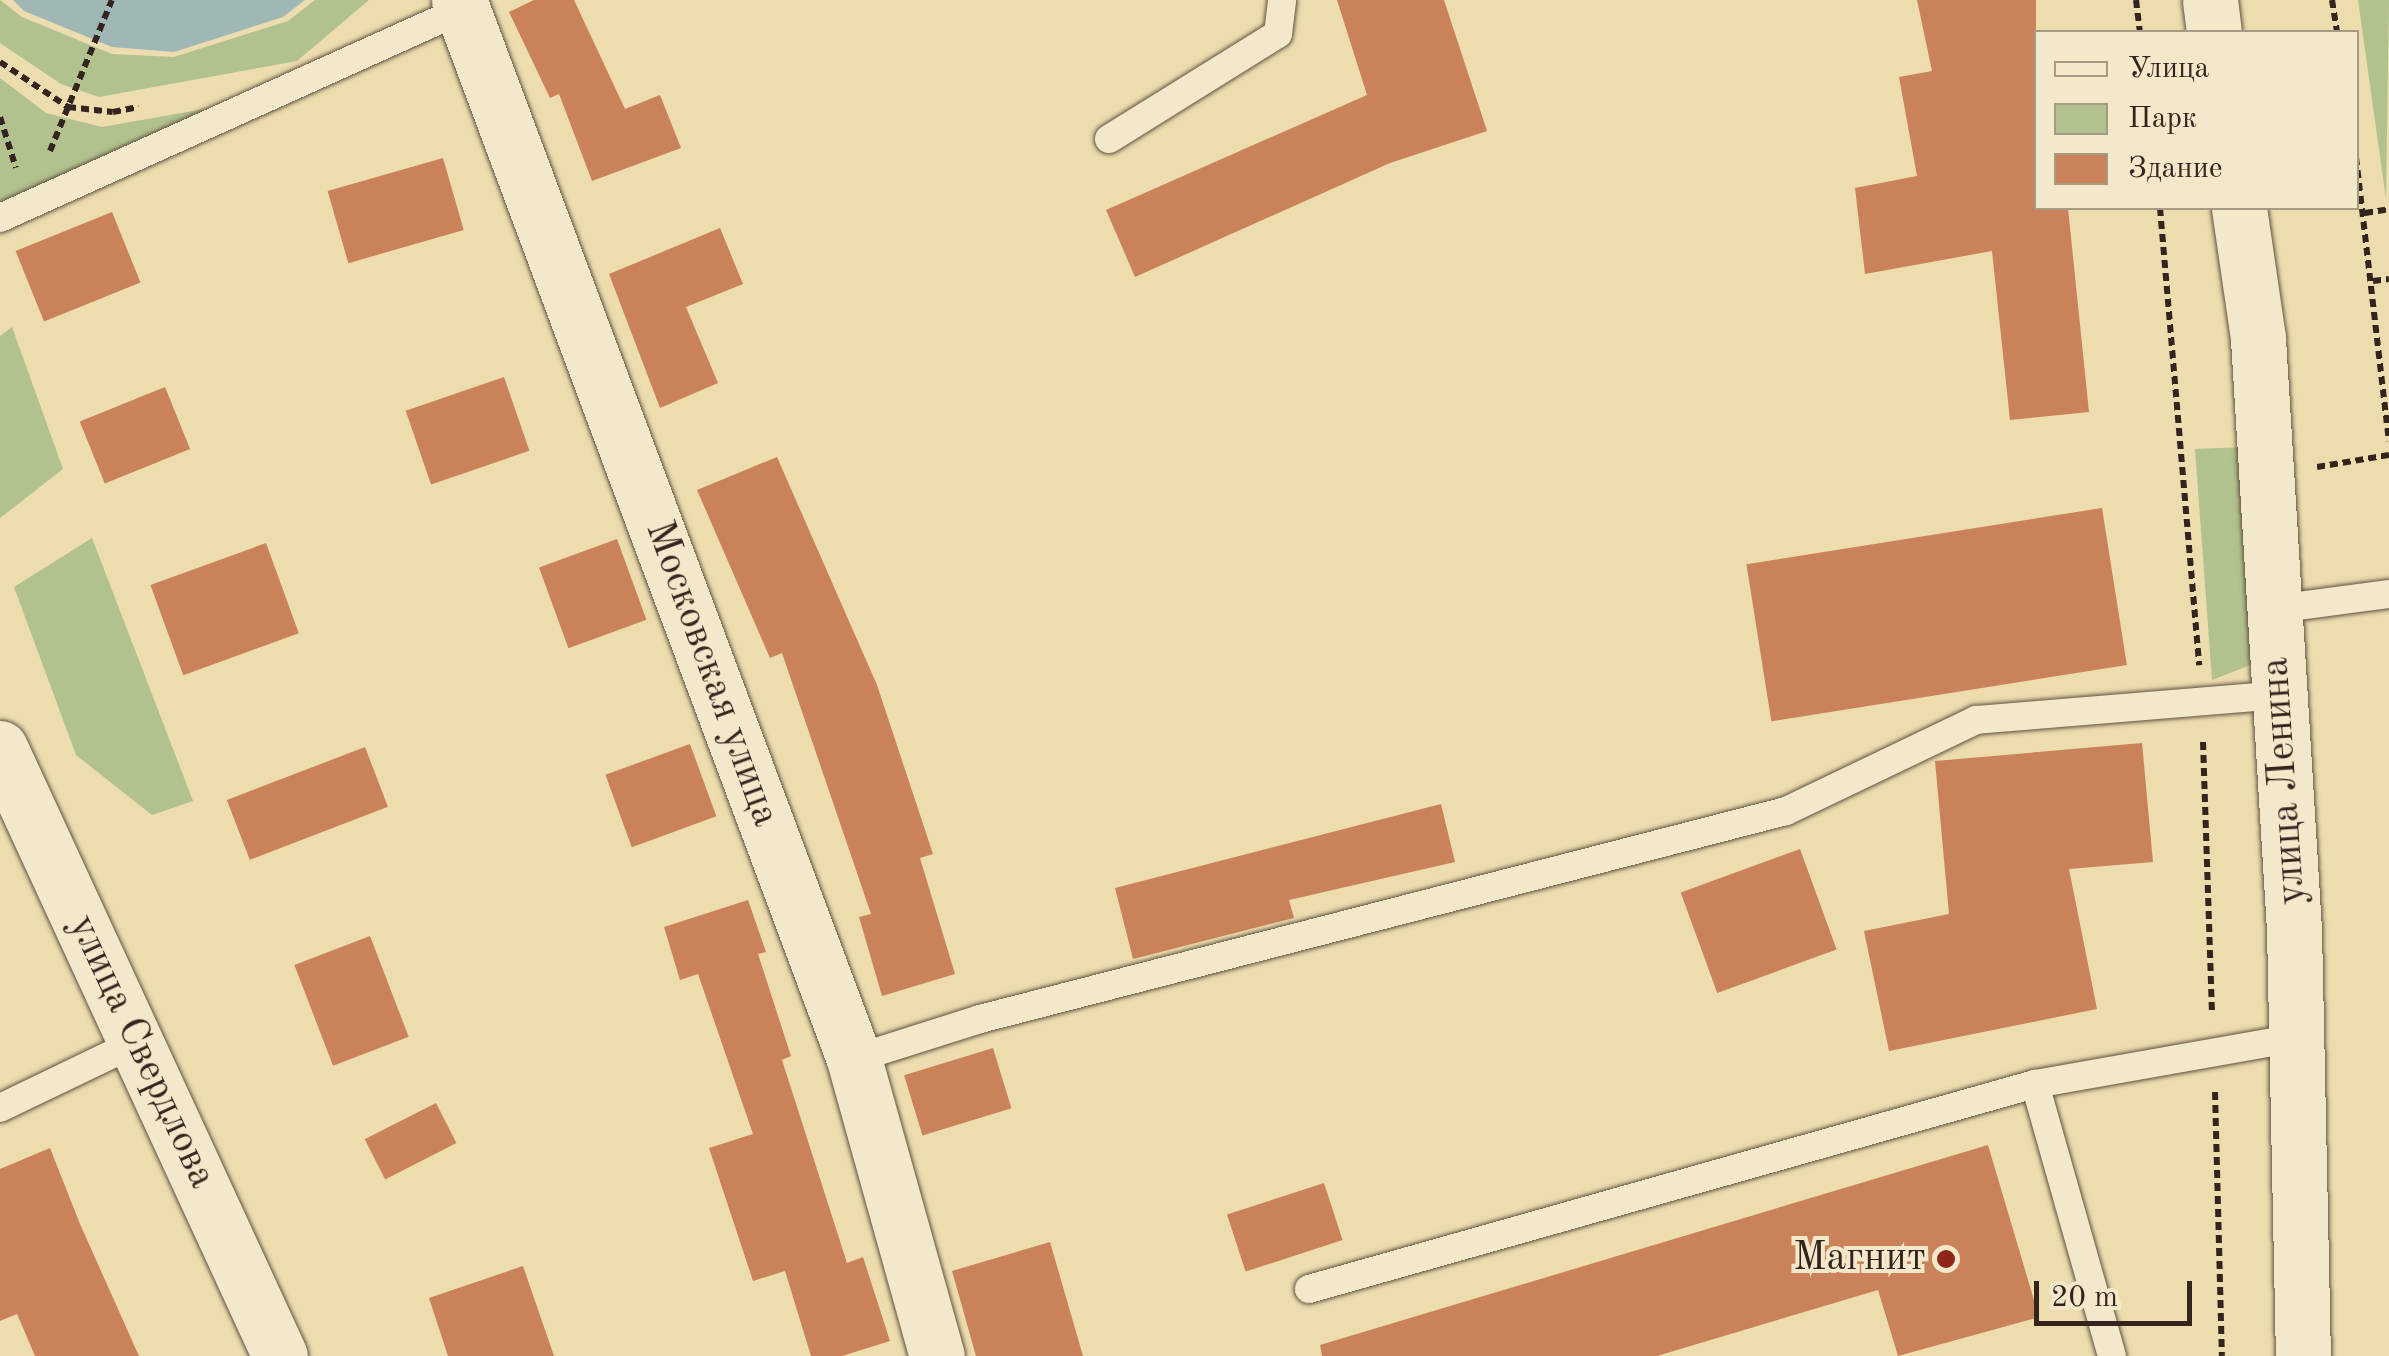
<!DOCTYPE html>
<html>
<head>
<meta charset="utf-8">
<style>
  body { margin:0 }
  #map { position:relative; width:2389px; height:1356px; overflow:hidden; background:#ecdcae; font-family:"Old Standard TT",serif }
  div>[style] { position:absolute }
  .green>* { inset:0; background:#b2c28e }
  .water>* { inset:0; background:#9fb8b6 }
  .building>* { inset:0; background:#c9825a; transform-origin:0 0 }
  .path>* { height:6px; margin-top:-3px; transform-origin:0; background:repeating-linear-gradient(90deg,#33241e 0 8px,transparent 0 13px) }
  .roads { filter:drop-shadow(0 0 2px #615242) drop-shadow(0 0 2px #615242) }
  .service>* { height:28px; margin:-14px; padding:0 14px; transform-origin:14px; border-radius:14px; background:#f3e8ca }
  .minor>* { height:55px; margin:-27.5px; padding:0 27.5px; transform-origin:27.5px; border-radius:27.5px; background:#f3e8ca }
  .secondary>* { height:55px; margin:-27.5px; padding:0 27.5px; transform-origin:27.5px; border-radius:27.5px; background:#f3e8ca }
  .dots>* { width:28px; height:28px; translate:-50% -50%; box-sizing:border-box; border:5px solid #f3e8ca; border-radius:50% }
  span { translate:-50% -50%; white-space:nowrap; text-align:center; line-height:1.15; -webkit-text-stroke:8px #f3e8ca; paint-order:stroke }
  .street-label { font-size:40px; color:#33241e }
  .poi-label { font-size:40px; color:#33241e }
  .right { translate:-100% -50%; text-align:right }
  .legend { position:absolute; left:2034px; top:30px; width:325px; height:180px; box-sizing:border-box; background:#f3e8ca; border:2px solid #a69a85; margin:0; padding:12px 18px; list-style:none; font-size:30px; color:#33241e }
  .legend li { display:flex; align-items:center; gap:20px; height:50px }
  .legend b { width:50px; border:2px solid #a69a85 }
  .scale { position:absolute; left:2034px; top:1281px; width:158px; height:45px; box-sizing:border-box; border:5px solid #33241e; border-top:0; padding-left:12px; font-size:30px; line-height:35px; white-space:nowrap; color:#33241e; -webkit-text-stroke:8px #f3e8ca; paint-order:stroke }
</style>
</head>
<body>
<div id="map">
  <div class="green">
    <div style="clip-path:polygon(0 0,22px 17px,112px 54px,174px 57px,288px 21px,315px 0,369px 0,297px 61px,99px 97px,61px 84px,0 43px)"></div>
    <div style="clip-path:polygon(2358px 0,2389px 0,2386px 199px)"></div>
    <div style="clip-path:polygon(0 78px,46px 113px,102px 127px,227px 105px,0 209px)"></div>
    <div style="clip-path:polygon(12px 327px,63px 469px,0 518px,0 336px)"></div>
    <div style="clip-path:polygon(2244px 447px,2256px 663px,2212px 680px,2195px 449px)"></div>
    <div style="clip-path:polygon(92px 538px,193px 801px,152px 815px,76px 755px,14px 587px)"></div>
  </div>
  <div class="water">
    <div style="clip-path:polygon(13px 0,305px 0,283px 17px,174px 52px,112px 47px,24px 11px)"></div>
  </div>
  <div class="building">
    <div style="clip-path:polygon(534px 0,574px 0,625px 109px,660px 95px,681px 148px,592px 181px,559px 94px,550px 98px,509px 12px)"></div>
    <div style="clip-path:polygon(1337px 0,1444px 0,1487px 131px,1390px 163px,1135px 277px,1106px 210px,1367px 95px)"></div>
    <div style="clip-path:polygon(1917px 0,2036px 0,2036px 208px,2068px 208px,2089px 412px,2010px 420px,1992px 251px,1865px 274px,1855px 188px,1917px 176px,1899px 77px,1932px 71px)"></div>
    <div style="left:443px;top:158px;width:75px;height:120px;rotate:74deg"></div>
    <div style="left:112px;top:212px;width:76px;height:104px;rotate:68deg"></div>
    <div style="clip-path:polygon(720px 228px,743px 284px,686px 307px,718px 383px,660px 408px,609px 274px)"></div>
    <div style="left:504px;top:377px;width:78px;height:104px;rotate:71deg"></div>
    <div style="left:165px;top:387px;width:67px;height:92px;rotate:68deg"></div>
    <div style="clip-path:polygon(777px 457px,877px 685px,933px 854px,920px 858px,955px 974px,882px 996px,859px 917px,871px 914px,782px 653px,770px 658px,697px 490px)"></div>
    <div style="left:2102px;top:508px;width:159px;height:360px;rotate:81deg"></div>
    <div style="left:617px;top:539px;width:86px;height:83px;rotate:70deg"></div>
    <div style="left:266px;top:543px;width:96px;height:123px;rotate:70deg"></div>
    <div style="clip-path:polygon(2142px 743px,2153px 862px,2069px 869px,2097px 1009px,1889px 1051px,1864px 931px,1949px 914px,1935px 761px)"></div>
    <div style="left:690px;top:744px;width:77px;height:90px;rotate:70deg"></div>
    <div style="left:365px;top:747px;width:64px;height:148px;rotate:69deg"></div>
    <div style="clip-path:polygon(1441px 804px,1455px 862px,1289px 900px,1294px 918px,1133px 959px,1115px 888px)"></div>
    <div style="left:1800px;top:849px;width:107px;height:127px;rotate:70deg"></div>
    <div style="clip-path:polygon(748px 900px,766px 952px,758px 954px,791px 1056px,782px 1060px,847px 1263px,863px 1257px,890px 1341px,842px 1356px,811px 1356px,785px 1271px,753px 1281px,709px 1148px,753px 1134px,698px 974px,680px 980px,664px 927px)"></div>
    <div style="left:370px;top:936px;width:108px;height:81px;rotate:69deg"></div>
    <div style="left:993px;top:1048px;width:63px;height:93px;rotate:73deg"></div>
    <div style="left:436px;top:1103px;width:45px;height:80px;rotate:63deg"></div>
    <div style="clip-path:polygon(1988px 1145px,2039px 1317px,1898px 1356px,1878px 1290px,1657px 1356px,1322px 1356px,1320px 1345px)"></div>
    <div style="clip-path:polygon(50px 1148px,80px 1224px,139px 1356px,35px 1356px,17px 1314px,0 1321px,0 1169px)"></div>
    <div style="left:1324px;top:1183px;width:60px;height:102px;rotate:72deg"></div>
    <div style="clip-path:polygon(1050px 1242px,1083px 1356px,976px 1356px,952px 1271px)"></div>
    <div style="clip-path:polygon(523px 1266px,554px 1356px,448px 1356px,429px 1298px)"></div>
  </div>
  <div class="path">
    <div style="left:2136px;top:0;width:32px;rotate:83deg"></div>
    <div style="left:2332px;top:0;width:32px;rotate:81deg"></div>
    <div style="left:0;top:62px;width:82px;rotate:33.5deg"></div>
    <div style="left:68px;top:107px;width:45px;rotate:6.3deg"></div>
    <div style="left:113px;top:112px;width:26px;rotate:-11deg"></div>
    <div style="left:0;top:117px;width:53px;rotate:72.6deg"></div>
    <div style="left:50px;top:151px;width:163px;rotate:-67.7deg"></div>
    <div style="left:2356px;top:157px;width:286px;rotate:83.4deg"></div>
    <div style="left:2160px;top:208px;width:459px;rotate:85.1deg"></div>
    <div style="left:2365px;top:213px;width:24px;rotate:-9deg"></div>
    <div style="left:2373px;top:281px;width:16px;rotate:-7deg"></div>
    <div style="left:2317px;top:467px;width:73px;rotate:-9.5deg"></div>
    <div style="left:2203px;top:742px;width:272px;rotate:88.1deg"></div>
    <div style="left:2215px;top:1092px;width:264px;rotate:88.5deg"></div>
  </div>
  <div class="roads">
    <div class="service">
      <div style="left:1109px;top:139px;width:199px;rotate:-31.9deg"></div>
      <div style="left:1278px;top:34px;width:34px;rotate:-83deg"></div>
      <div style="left:0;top:218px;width:513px;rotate:-24.27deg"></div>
      <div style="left:2275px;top:609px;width:115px;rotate:-7.5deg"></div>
      <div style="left:854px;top:1059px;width:132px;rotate:-17.6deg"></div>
      <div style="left:980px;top:1019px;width:832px;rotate:-14.47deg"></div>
      <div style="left:1786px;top:811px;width:211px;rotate:-25.6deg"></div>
      <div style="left:1976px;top:720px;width:302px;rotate:-4.7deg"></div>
      <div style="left:2035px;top:1084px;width:265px;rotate:-10deg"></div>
      <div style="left:0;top:1108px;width:152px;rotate:-25.7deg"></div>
      <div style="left:1309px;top:1289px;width:754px;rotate:-15.77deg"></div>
      <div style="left:2035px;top:1084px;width:283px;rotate:74.2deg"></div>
    </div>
    <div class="minor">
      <div style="left:459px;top:0;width:1130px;rotate:69.54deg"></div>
      <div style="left:854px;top:1059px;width:308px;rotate:74.4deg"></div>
      <div style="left:0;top:748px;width:669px;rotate:65.27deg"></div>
    </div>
    <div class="secondary">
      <div style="left:2210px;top:0;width:32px;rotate:83deg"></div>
      <div style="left:2239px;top:208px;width:132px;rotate:81.7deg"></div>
      <div style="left:2258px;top:339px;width:591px;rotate:86.51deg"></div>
      <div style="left:2294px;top:929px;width:427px;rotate:88.8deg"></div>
    </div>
  </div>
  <div class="dots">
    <div style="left:1946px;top:1259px;background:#8f2418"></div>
  </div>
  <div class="street-label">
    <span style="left:711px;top:674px;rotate:70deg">Московская улица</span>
    <span style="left:2285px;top:781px;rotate:-94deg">улица Ленина</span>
    <span style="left:141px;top:1052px;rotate:65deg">улица Свердлова</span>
  </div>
  <div class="poi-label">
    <span class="right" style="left:1926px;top:1259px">Магнит</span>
  </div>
  <ul class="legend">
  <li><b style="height:12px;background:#f3e8ca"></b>Улица</li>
  <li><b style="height:28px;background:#b2c28e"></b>Парк</li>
  <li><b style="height:28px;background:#c9825a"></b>Здание</li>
  </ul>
  <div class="scale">20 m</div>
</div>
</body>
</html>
